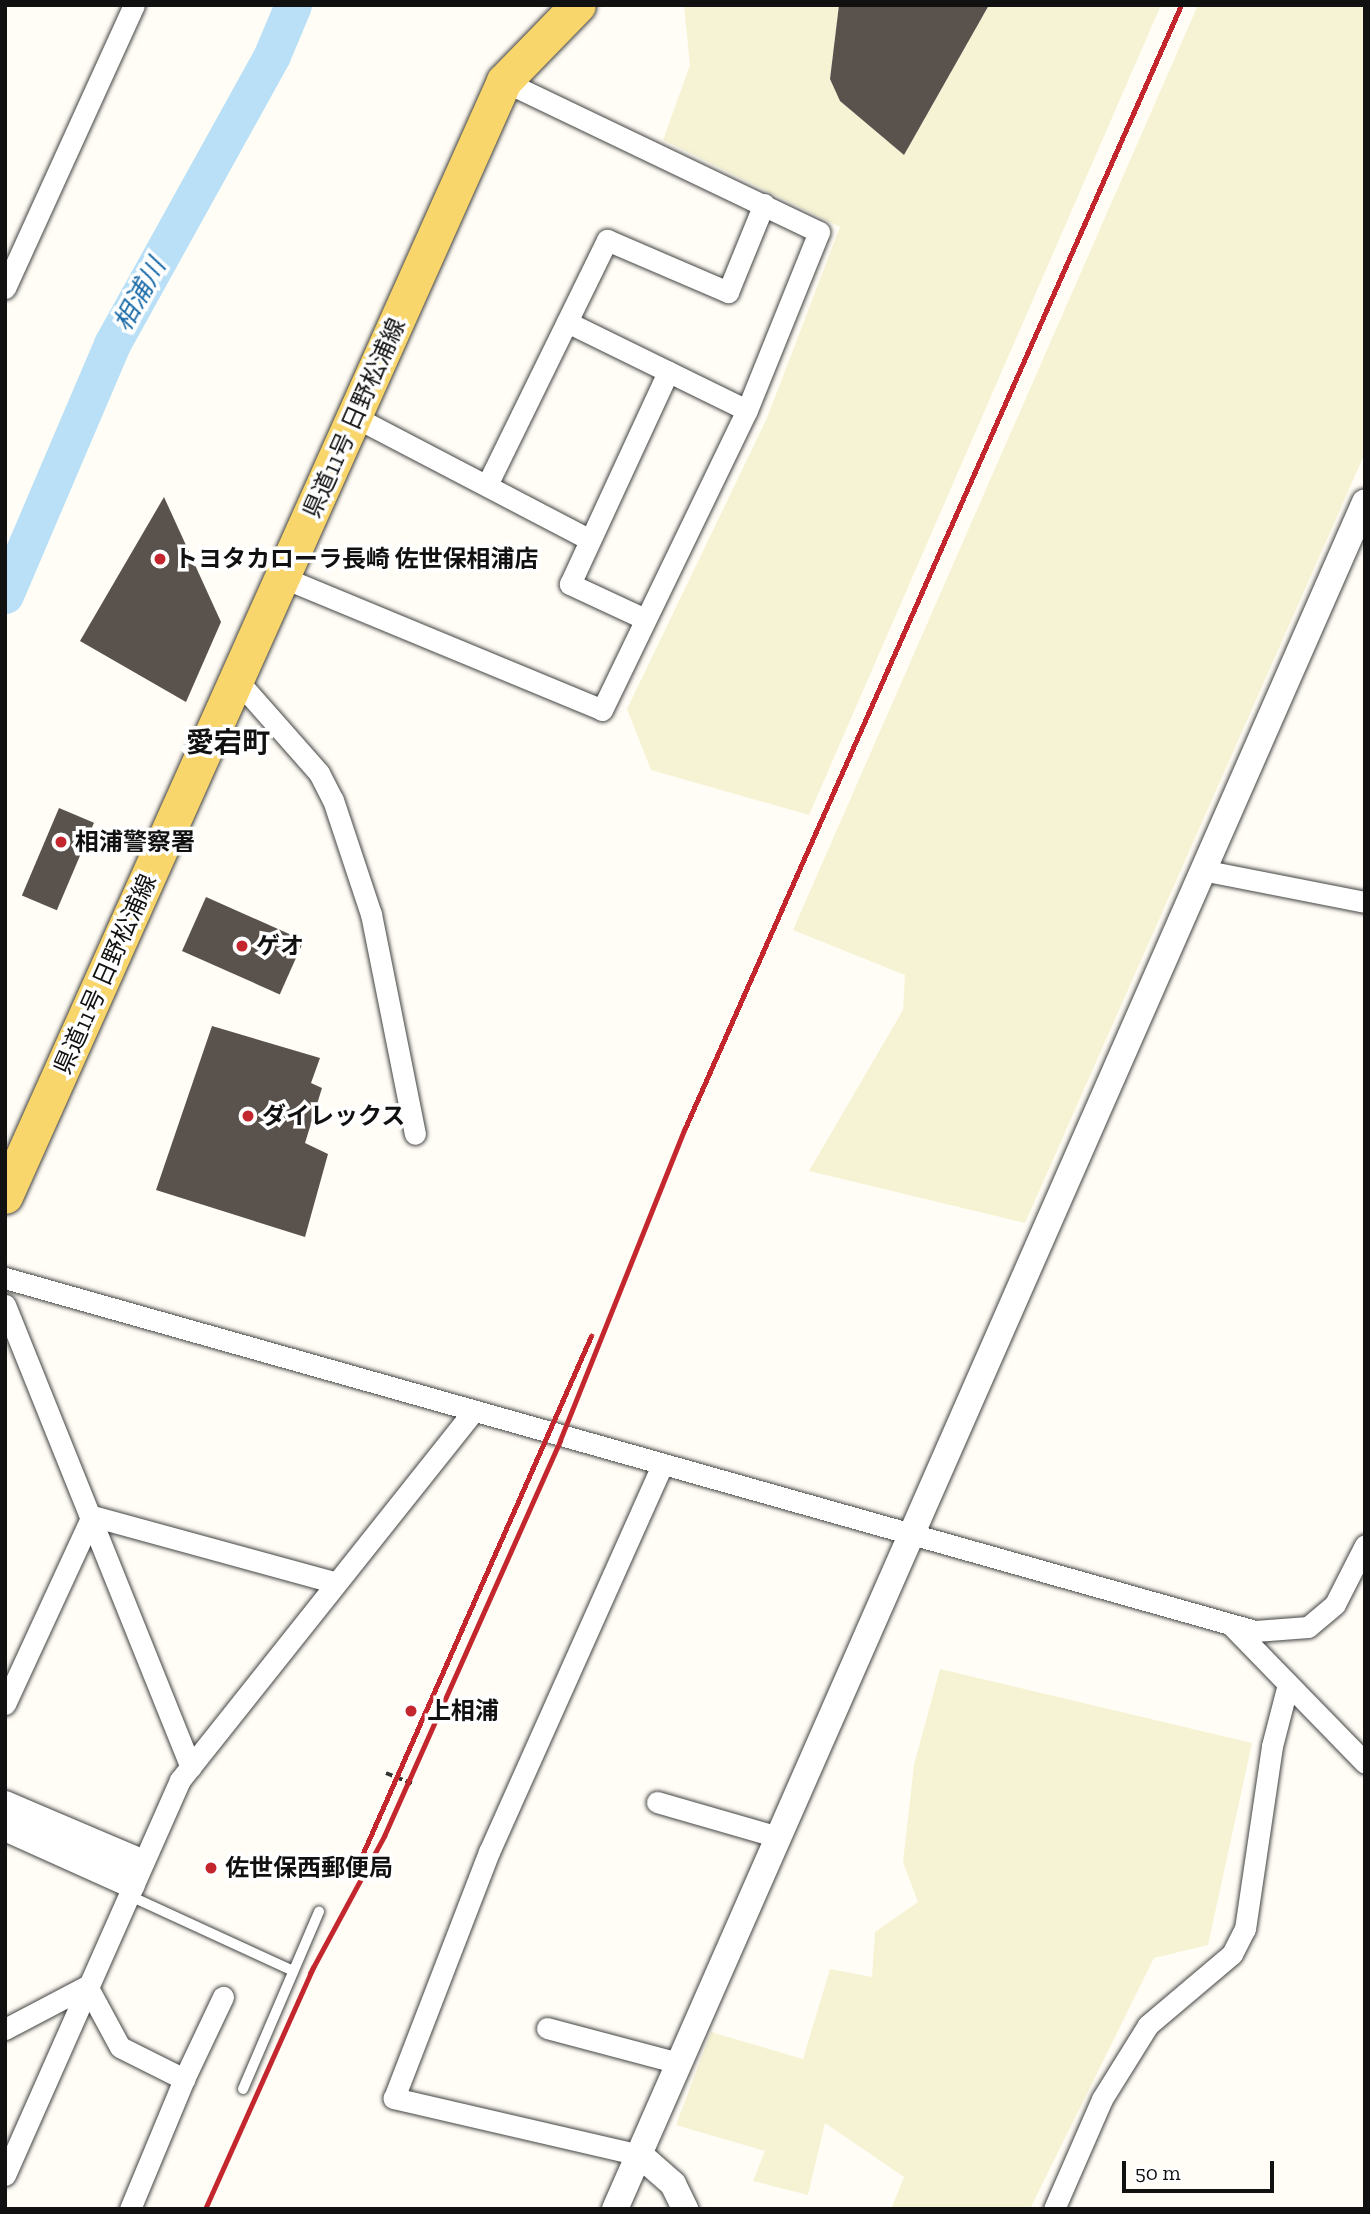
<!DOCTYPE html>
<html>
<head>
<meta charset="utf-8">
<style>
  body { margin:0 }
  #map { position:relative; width:1370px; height:2214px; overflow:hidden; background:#fffdf5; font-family:"Zilla Slab","Noto Sans JP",serif }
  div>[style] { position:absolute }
  .farmland>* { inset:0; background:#f6f3d4 }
  .river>* { height:37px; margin:-18.5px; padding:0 18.5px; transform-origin:18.5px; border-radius:18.5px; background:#b9e0f7 }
  .building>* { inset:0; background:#5a524d; transform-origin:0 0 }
  .path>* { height:3.5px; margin-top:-1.75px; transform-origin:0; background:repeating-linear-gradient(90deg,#333 0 7px,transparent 0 10.5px) }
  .roads { filter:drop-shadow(0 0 2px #444) drop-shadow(0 0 2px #444) }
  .service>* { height:10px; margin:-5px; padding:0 5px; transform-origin:5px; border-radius:5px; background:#fff }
  .minor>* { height:21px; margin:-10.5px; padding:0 10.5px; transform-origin:10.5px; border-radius:10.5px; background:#fff }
  .tertiary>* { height:26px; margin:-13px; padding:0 13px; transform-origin:13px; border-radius:13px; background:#fff }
  .primary>* { height:35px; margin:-17.5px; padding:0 17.5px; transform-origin:17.5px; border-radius:17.5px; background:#f9d66b }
  .rail>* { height:5px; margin:-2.5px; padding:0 2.5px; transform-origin:2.5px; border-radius:2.5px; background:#c4262e }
  .dots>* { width:19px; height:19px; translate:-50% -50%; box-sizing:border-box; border:4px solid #fff; border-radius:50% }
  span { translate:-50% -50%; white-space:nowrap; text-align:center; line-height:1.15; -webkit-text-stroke:7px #fff; paint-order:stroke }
  .street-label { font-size:24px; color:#111 }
  .poi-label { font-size:24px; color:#111; font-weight:700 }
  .left { translate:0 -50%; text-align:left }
  .water-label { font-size:26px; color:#1768a6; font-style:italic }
  .quarter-label { font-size:28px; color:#111; font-weight:700 }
  .frame { position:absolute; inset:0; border:7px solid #111; pointer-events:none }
  .scale { position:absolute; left:1122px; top:2161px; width:152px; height:32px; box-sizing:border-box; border:4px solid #111; border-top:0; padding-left:9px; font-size:21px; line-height:24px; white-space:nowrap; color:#111; -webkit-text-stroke:5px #fff; paint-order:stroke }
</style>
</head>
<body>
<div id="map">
  <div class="farmland">
    <div style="clip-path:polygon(684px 5px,839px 5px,830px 79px,840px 101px,904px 155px,989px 5px,1161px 5px,809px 815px,651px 770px,627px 709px,767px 418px,840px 227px,663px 140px,690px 65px)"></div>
    <div style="clip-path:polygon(1198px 5px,1365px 5px,1365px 453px,1025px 1223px,809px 1171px,903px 1010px,905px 975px,793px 930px)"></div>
    <div style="clip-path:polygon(940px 1669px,1252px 1743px,1208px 1945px,1154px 1958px,1030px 2209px,891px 2209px,904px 2177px,825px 2123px,808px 2195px,753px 2181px,765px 2151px,676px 2125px,711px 2032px,803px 2059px,830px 1969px,872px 1977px,875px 1932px,918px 1902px,903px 1862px,914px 1765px)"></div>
  </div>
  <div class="river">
    <div style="left:5px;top:595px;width:273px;rotate:-66.9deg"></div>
    <div style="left:112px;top:344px;width:330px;rotate:-61deg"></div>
    <div style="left:272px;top:55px;width:54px;rotate:-67.2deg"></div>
  </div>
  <div class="building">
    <div style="clip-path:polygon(839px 5px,989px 5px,904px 155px,840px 101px,830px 79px)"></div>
    <div style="clip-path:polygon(164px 497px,221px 622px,186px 702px,80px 641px)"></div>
    <div style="left:59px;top:808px;width:38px;height:95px;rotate:23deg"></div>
    <div style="left:206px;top:897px;width:107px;height:59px;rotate:24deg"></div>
    <div style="clip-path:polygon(212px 1026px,320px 1058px,311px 1083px,322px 1088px,305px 1143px,328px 1154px,305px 1237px,156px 1190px)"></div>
  </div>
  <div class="path">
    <div style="left:386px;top:1773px;width:31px;rotate:22deg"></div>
  </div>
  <div class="roads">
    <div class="service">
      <div style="left:128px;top:1895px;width:182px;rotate:24.7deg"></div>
      <div style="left:243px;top:2089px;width:193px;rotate:-66.8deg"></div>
    </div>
    <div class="minor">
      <div style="left:5px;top:288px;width:311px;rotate:-65.5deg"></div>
      <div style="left:567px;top:322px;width:200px;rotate:26.1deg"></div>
      <div style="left:353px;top:416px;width:267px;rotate:27.6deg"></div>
      <div style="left:487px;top:485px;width:273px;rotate:-63.9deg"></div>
      <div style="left:607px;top:240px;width:132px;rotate:23.3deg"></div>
      <div style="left:728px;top:292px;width:95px;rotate:-67.8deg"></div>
      <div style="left:284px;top:578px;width:344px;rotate:22.5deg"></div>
      <div style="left:602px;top:710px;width:333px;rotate:-64.2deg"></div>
      <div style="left:747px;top:410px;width:192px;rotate:-68deg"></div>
      <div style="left:819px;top:232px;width:349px;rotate:-154.4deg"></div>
      <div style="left:645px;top:619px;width:83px;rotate:-155deg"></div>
      <div style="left:570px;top:584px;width:234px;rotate:-65.2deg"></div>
      <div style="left:237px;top:680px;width:124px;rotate:48.6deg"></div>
      <div style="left:319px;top:773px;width:30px;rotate:63deg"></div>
      <div style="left:333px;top:800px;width:120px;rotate:71.6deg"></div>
      <div style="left:371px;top:914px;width:224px;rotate:78.7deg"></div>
      <div style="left:1202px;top:870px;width:166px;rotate:11.1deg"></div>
      <div style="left:5px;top:1278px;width:1299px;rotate:15.77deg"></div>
      <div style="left:1255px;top:1631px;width:53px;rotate:-4.3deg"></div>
      <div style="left:1308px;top:1627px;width:35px;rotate:-40deg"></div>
      <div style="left:1335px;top:1604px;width:66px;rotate:-63deg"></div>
      <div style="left:5px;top:1305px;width:498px;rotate:68.1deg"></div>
      <div style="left:92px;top:1516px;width:251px;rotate:15.3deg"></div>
      <div style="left:1231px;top:1625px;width:192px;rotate:45.8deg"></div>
      <div style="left:5px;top:1704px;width:207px;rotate:-65.2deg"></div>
      <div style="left:657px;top:1802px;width:126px;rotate:16.1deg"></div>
      <div style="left:87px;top:1986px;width:69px;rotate:61.6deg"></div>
      <div style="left:120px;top:2047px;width:72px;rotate:26.6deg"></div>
      <div style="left:184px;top:2079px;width:91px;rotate:-64.6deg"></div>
      <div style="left:547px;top:2028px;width:137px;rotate:14.9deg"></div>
      <div style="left:5px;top:2029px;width:93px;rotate:-27.7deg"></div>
      <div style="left:640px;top:2155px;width:253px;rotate:-167deg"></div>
      <div style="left:394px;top:2098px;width:264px;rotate:-68.9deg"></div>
      <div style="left:489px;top:1852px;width:421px;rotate:-65.9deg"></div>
      <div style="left:5px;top:2175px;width:432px;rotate:-66.1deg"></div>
      <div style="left:180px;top:1780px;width:472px;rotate:-51.5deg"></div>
      <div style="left:130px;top:2209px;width:141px;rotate:-67.4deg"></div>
      <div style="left:1054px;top:2209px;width:120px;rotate:-66.4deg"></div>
      <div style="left:1102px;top:2099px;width:87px;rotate:-58.1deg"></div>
      <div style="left:1148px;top:2025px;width:110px;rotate:-40.2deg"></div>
      <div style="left:1232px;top:1954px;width:28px;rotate:-63deg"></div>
      <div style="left:1245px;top:1929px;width:185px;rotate:-81.6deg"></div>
      <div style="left:1272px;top:1746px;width:64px;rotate:-75.5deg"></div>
    </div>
    <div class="tertiary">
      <div style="left:5px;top:1804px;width:148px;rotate:23.1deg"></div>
      <div style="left:5px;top:1828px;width:139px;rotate:24.2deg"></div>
      <div style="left:640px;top:2155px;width:44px;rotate:41.3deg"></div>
      <div style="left:673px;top:2184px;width:28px;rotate:64deg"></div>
      <div style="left:615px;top:2209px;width:1864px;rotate:-66.28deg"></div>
    </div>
    <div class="primary">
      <div style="left:5px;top:1196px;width:1222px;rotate:-65.89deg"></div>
      <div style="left:504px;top:81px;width:106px;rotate:-45.8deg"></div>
    </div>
  </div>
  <div class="rail">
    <div style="left:355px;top:1871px;width:585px;rotate:-66.2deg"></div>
    <div style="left:310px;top:1973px;width:156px;rotate:-61.6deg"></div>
    <div style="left:384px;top:1836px;width:433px;rotate:-66deg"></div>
    <div style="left:560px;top:1440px;width:336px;rotate:-68.2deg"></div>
    <div style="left:685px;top:1128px;width:1228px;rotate:-66.17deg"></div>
    <div style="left:205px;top:2209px;width:265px;rotate:-65.9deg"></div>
  </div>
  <div class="dots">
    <div style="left:160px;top:559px;background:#c4262e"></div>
    <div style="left:61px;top:842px;background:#c4262e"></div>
    <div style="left:242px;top:946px;background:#c4262e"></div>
    <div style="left:248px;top:1116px;background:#c4262e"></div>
    <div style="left:411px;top:1711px;background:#c4262e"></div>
    <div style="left:211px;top:1868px;background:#c4262e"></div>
  </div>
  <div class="street-label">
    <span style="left:354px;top:418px;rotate:-66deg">県道11号 日野松浦線</span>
    <span style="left:105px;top:974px;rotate:-66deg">県道11号 日野松浦線</span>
  </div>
  <div class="poi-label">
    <span class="left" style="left:174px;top:559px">トヨタカローラ長崎 佐世保相浦店</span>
    <span class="left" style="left:75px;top:842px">相浦警察署</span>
    <span class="left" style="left:256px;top:946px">ゲオ</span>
    <span class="left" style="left:262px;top:1116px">ダイレックス</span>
    <span class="left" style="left:427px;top:1711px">上相浦</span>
    <span class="left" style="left:225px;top:1868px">佐世保西郵便局</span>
  </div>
  <div class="water-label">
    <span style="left:140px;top:295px;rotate:-61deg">相浦川</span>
  </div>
  <div class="quarter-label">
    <span style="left:228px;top:743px">愛宕町</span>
  </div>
  <div class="frame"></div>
  <div class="scale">50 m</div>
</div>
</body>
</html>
